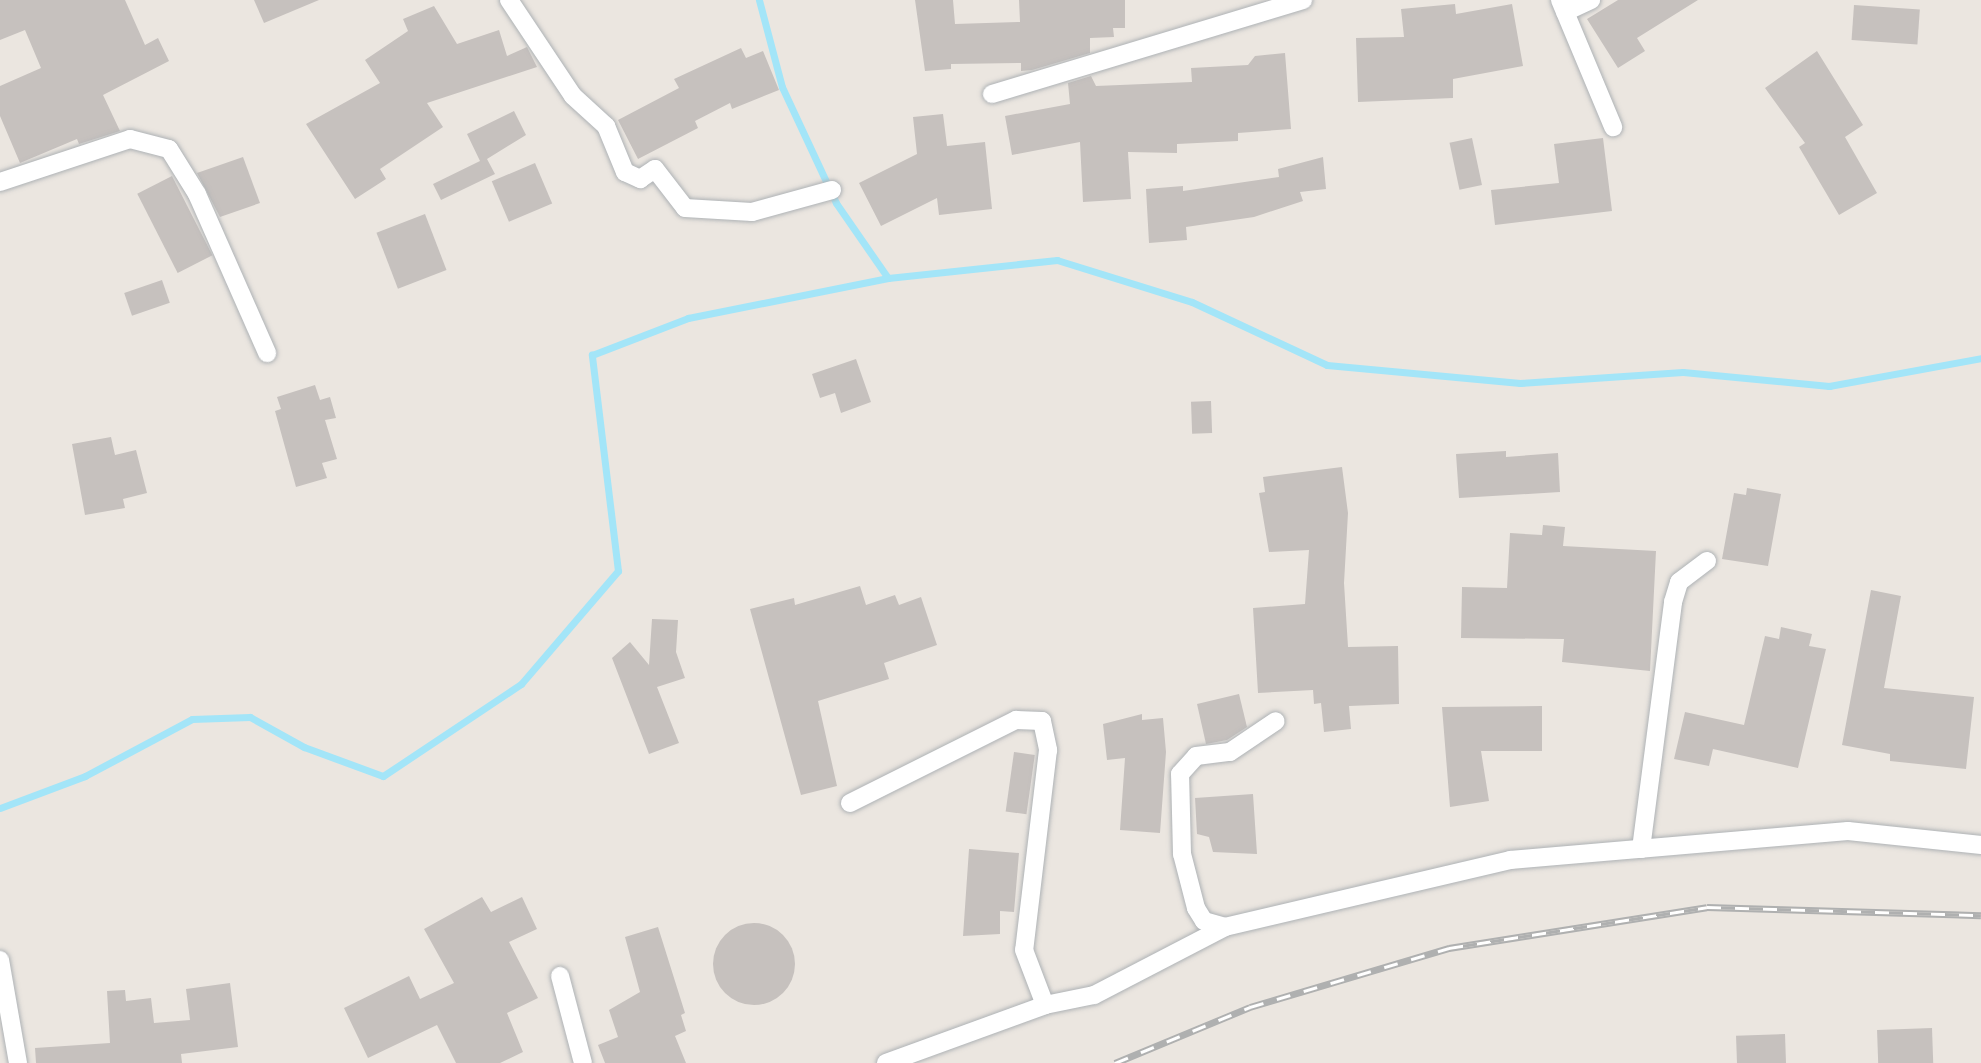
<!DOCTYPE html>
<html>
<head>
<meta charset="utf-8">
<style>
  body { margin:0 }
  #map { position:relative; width:1981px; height:1063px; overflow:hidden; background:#ebe6e0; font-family:Figtree,sans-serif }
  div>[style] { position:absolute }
  .stream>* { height:7px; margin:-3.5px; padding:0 3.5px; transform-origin:3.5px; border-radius:3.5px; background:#a3e5f8 }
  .building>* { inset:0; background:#c6c1be; transform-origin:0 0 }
  .round { border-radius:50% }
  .roads { filter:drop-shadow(0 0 2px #aeb2b5) drop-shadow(0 0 2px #aeb2b5) }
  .street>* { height:18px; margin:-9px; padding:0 9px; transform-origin:9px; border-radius:9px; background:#fff }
  .rail>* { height:7px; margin-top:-3.5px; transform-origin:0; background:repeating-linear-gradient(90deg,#fff 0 14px,#afb0b0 0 28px); box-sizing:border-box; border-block:2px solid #afb0b0 }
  span { translate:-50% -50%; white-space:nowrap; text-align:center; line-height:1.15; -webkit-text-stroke:4.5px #fff; paint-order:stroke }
</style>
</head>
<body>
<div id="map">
  <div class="stream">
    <div style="left:759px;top:0;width:90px;rotate:75.2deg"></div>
    <div style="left:782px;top:87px;width:128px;rotate:65deg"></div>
    <div style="left:836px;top:203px;width:91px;rotate:55.3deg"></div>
    <div style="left:0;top:808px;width:91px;rotate:-20.6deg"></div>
    <div style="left:85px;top:776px;width:121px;rotate:-28deg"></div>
    <div style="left:192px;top:719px;width:58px;rotate:-2deg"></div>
    <div style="left:250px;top:717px;width:62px;rotate:29.1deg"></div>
    <div style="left:304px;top:747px;width:84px;rotate:20.2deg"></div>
    <div style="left:383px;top:776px;width:166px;rotate:-33.7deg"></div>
    <div style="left:521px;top:684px;width:149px;rotate:-49.4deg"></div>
    <div style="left:618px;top:571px;width:218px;rotate:-96.9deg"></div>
    <div style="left:592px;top:355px;width:103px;rotate:-21.1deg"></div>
    <div style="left:688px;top:318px;width:204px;rotate:-11.3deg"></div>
    <div style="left:888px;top:278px;width:170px;rotate:-6.1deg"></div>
    <div style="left:1057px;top:260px;width:141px;rotate:17.3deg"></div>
    <div style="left:1192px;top:302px;width:149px;rotate:25deg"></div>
    <div style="left:1327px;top:365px;width:194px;rotate:5.3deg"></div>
    <div style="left:1520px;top:383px;width:163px;rotate:-3.9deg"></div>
    <div style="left:1683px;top:372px;width:147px;rotate:5.5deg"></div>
    <div style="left:1829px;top:386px;width:155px;rotate:-10.4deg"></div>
  </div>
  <div class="building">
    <div style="clip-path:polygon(0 0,125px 0,145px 45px,158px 38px,169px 61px,103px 95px,120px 131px,79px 144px,77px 139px,20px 163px,0 116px,0 86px,41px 68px,25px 30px,0 40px)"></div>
    <div style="clip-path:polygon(254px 0,319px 0,264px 23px)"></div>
    <div style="clip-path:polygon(915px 0,953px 0,955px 24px,1020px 22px,1019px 0,1125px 0,1125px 28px,1113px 28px,1114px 37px,1090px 38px,1090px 53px,1032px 70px,1021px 71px,1021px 63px,951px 64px,951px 69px,925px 71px)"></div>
    <div style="clip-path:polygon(1618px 0,1698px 0,1637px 38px,1645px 51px,1618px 68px,1587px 19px)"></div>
    <div style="clip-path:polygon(1455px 4px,1456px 14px,1512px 4px,1523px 66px,1453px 79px,1453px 98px,1358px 102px,1356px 38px,1404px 37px,1401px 9px)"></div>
    <div style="left:1854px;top:5px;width:66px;height:35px;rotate:4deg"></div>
    <div style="clip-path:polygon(434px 6px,457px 44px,499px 30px,507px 56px,527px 47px,537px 67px,427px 103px,443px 127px,380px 169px,386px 179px,355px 199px,306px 124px,380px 83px,365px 60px,408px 31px,403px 19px)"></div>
    <div style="clip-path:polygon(741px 48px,746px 58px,763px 51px,779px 90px,732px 109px,730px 103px,695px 121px,698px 128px,638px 159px,618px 120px,679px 88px,674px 79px)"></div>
    <div style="clip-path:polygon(1817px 51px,1863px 125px,1845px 137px,1877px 193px,1839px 215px,1799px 147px,1805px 143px,1765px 88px)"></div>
    <div style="clip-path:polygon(1285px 53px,1291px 129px,1238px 133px,1238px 141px,1177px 144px,1177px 153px,1128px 152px,1131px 199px,1083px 202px,1080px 142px,1012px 155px,1005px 116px,1070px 104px,1068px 83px,1091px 76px,1096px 86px,1192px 82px,1191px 68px,1248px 65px,1255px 56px)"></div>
    <div style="clip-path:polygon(514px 111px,526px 135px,487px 159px,495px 174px,441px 200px,433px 184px,480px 161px,467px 134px)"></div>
    <div style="clip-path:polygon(943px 114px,947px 146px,985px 142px,992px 209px,939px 215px,937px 198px,881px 226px,859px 183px,917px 154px,913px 117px)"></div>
    <div style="left:1472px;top:138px;width:48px;height:23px;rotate:78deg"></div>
    <div style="clip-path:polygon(1603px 138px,1612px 211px,1495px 225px,1491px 190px,1559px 183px,1554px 144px)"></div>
    <div style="clip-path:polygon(243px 157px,260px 203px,220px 217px,197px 173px)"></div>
    <div style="clip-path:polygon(1323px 157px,1326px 189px,1300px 192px,1303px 201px,1254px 217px,1186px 227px,1187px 240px,1149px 243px,1146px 189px,1183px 186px,1183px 191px,1279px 177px,1278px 169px)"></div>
    <div style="left:535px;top:163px;width:44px;height:47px;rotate:67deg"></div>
    <div style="left:172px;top:176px;width:89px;height:39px;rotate:63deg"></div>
    <div style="left:425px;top:214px;width:60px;height:52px;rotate:69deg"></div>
    <div style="left:162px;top:280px;width:24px;height:40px;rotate:71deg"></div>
    <div style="clip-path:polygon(856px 359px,871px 402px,841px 413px,835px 393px,820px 398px,812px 374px)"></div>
    <div style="clip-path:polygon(315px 385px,320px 400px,330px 397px,336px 418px,325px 420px,337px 459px,322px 463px,327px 478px,296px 487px,275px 411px,281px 409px,277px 397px)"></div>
    <div style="left:1211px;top:401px;width:32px;height:20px;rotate:88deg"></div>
    <div style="clip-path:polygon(111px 437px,115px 455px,136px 450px,147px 493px,123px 499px,125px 508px,85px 515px,72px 444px)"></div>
    <div style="clip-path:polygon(1506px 451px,1506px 457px,1558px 453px,1560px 492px,1459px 498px,1456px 454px)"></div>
    <div style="clip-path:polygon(1342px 467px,1348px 513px,1344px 583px,1348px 647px,1398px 646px,1399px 704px,1349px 706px,1351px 729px,1324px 732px,1321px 703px,1314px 704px,1313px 690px,1258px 693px,1253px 608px,1305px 604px,1309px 550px,1269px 552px,1259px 493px,1265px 492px,1263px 477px)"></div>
    <div style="clip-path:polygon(1747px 488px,1781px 494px,1768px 566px,1722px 559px,1734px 493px,1746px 495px)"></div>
    <div style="clip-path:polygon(1543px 525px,1565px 527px,1563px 546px,1656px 551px,1650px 671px,1562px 662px,1564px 639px,1461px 638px,1462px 587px,1507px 588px,1510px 533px,1542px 535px)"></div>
    <div style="clip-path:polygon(860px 586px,866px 605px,895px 595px,899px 605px,921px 597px,937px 645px,884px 663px,889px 679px,818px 701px,837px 786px,801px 795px,750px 609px,794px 598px,795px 605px)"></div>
    <div style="clip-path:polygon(1871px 590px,1901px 596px,1884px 688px,1974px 697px,1966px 769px,1890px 761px,1890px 754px,1842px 745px)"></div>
    <div style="clip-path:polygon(652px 619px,678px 620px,676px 652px,685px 678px,657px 687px,679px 743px,649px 754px,612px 658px,630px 642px,649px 665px)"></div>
    <div style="clip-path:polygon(1781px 627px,1812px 634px,1809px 646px,1826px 649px,1798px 768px,1713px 749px,1709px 766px,1674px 759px,1685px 712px,1744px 725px,1765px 636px,1779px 639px)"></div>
    <div style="clip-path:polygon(1239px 694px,1247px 727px,1227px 740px,1206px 744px,1197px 704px)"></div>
    <div style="clip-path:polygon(1542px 706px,1542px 751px,1481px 751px,1489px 801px,1450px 807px,1442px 707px)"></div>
    <div style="clip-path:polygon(1142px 714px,1142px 720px,1163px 718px,1166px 752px,1160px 833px,1120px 830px,1125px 758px,1107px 760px,1103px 724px)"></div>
    <div style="left:1014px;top:752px;width:21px;height:60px;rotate:8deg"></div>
    <div style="clip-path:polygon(1253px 794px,1257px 854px,1213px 852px,1209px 837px,1197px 834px,1195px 798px)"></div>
    <div style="clip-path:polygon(969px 849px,1019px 853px,1014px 912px,1000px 911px,1000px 934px,963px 936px)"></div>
    <div style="clip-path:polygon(482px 897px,491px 912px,522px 897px,537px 929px,509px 942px,538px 998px,507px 1013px,523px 1052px,500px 1063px,456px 1063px,437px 1025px,368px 1058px,344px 1008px,409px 976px,420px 999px,454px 983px,424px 929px)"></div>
    <div class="round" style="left:713px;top:923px;width:82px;height:82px"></div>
    <div style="clip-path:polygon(658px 927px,685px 1013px,681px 1015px,686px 1031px,675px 1036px,686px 1063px,605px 1063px,598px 1045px,618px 1037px,609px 1010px,640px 992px,625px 937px)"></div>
    <div style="clip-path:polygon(230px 983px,238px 1047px,181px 1054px,182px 1063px,36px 1063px,35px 1048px,110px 1043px,107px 991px,125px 990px,126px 1001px,151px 998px,154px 1023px,190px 1020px,186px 989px)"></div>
    <div style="left:1932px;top:1028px;width:35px;height:55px;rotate:88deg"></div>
    <div style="left:1785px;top:1034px;width:29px;height:49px;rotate:88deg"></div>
  </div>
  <div class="roads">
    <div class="street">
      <div style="left:509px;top:0;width:115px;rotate:56.3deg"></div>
      <div style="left:573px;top:96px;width:45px;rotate:42.3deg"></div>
      <div style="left:606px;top:126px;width:50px;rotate:67.6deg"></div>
      <div style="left:625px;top:172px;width:17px;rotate:25deg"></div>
      <div style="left:640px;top:179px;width:18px;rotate:-34deg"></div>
      <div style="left:655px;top:169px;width:49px;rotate:52.4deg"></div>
      <div style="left:685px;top:208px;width:67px;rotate:3.4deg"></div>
      <div style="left:752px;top:212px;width:83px;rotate:-15.4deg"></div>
      <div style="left:1560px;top:0;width:138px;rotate:67.3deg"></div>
      <div style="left:1565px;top:12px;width:29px;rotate:-25deg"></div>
      <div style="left:992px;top:94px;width:325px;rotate:-16.8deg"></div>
      <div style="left:0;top:182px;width:137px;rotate:-18.3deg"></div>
      <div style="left:130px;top:139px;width:40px;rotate:14.4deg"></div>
      <div style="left:169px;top:149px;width:53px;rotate:58.1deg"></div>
      <div style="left:197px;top:194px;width:174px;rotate:66.2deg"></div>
      <div style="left:850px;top:803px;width:186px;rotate:-26.6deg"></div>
      <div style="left:1016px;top:720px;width:26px;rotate:2deg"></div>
      <div style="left:1042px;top:721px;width:30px;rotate:78deg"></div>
      <div style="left:1048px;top:750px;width:201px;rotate:96.8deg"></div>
      <div style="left:1024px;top:950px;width:59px;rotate:69.1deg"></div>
      <div style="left:1641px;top:849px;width:249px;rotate:-82.6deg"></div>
      <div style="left:1673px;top:602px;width:21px;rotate:-73deg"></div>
      <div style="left:1679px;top:582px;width:35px;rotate:-37deg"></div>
      <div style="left:1225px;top:927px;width:22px;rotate:-164deg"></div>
      <div style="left:1204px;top:921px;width:15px;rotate:-122deg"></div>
      <div style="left:1196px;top:908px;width:56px;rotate:-104.5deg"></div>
      <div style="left:1182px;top:854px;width:80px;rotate:-91.4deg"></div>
      <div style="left:1180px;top:774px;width:24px;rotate:-48deg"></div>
      <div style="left:1196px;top:756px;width:34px;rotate:-7deg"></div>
      <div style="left:1230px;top:752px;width:55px;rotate:-34deg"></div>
      <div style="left:0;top:960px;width:105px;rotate:80.1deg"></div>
      <div style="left:560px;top:976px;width:90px;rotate:75.2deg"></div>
      <div style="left:886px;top:1063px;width:169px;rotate:-20deg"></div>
      <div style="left:1045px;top:1005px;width:50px;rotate:-11.5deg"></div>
      <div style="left:1094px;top:995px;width:148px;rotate:-27.4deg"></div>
      <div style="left:1225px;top:927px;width:293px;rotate:-13.2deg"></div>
      <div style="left:1510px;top:860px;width:339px;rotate:-4.9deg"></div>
      <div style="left:1848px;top:831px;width:134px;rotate:6deg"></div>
    </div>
  </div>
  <div class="rail">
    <div style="left:1115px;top:1063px;width:146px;rotate:-22.5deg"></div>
    <div style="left:1250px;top:1007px;width:208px;rotate:-16.5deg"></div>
    <div style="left:1449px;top:948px;width:261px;rotate:-9deg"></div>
    <div style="left:1707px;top:907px;width:274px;rotate:1.7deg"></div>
  </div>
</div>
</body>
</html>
